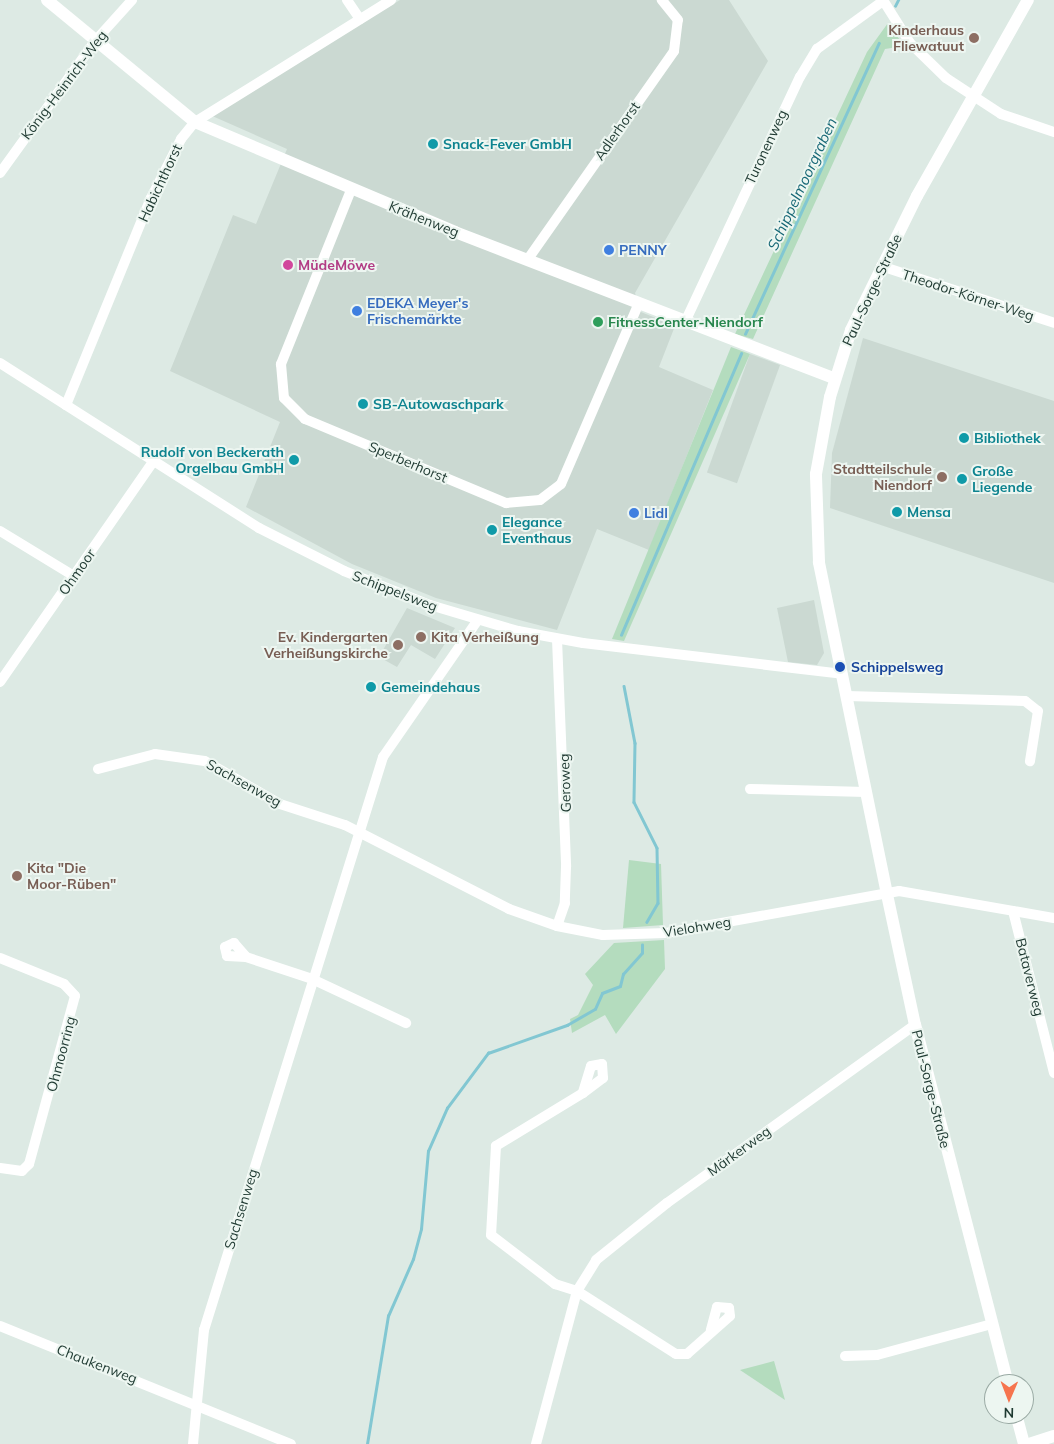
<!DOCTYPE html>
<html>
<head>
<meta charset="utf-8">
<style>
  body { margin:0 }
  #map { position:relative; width:1054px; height:1444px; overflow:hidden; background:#ddeae4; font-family:Mulish,sans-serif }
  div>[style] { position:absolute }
  .built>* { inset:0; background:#cbd9d2; transform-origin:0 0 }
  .green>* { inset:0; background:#b4dcbe }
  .stream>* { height:2.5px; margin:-1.25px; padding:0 1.25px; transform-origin:1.25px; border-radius:1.25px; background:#82c7d2 }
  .minor>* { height:10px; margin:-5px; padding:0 5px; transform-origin:5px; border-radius:5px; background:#fff }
  .tertiary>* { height:12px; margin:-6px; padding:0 6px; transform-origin:6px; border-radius:6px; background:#fff }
  .dots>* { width:14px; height:14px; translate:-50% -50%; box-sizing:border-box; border:2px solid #edf6f1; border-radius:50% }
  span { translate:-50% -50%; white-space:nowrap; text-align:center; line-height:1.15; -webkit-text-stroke:4px #edf6f1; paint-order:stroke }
  .education-label { font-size:14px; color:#785e54; font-weight:700 }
  .right { translate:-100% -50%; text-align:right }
  .left { translate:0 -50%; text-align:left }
  .street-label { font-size:14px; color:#1e3931 }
  .culture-label { font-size:14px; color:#0d838f; font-weight:700 }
  .shop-label { font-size:14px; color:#366cbe; font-weight:700 }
  .hotel-label { font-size:14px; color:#b23c85; font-weight:700 }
  .leisure-label { font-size:14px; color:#27864d; font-weight:700 }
  .transit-label { font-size:14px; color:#164399; font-weight:700 }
  .water-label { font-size:15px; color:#176876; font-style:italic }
  .north { position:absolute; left:984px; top:1374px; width:50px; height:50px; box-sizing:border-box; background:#edf6f1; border:1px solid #9aaaa4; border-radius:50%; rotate:181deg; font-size:14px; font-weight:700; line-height:20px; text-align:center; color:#1e3931 }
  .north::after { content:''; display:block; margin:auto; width:18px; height:22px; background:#f6744e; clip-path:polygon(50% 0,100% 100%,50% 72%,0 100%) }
</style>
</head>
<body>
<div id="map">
  <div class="built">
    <div style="clip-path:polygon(400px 0,729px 0,768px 61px,635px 293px,641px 312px,675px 326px,659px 367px,713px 390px,649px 550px,597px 529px,557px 630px,436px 598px,352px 564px,246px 507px,280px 422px,170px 371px,233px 215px,256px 224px,287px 149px,210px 115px)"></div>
    <div style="clip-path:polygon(863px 338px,1054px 401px,1054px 583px,830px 508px,832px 453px)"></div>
    <div style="left:750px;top:354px;width:32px;height:126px;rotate:20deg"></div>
    <div style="clip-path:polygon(814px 600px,824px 653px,817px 665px,788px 662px,777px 608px)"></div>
    <div style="clip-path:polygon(407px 608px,455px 628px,435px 659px,411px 645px,397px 667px,379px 657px)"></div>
  </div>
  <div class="green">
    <div style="clip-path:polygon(888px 23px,904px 46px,885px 49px,753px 339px,735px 334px,867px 52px)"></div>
    <div style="clip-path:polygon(731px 347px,750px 354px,624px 641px,612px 639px)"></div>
    <div style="clip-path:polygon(629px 860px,661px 864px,663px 925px,623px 928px)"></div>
    <div style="clip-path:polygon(664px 940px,665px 969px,616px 1034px,605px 1015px,572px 1033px,570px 1019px,578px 1015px,593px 985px,585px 974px,614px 943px)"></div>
    <div style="clip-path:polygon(774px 1361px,785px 1400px,740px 1370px)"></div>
  </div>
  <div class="stream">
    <div style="left:895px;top:6px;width:7px;rotate:-63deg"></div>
    <div style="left:745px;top:334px;width:320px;rotate:-65.3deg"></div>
    <div style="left:621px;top:635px;width:306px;rotate:-66.9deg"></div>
    <div style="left:624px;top:686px;width:58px;rotate:79.1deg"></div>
    <div style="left:635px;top:743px;width:59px;rotate:91deg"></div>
    <div style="left:634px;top:802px;width:51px;rotate:63.4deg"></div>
    <div style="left:657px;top:848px;width:55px;rotate:89deg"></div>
    <div style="left:658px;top:903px;width:22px;rotate:120deg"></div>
    <div style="left:367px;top:1444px;width:130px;rotate:-80.7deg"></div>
    <div style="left:388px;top:1316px;width:62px;rotate:-66.3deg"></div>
    <div style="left:413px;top:1259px;width:31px;rotate:-75deg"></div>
    <div style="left:421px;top:1229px;width:78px;rotate:-84.9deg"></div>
    <div style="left:428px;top:1151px;width:47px;rotate:-66.2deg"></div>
    <div style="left:447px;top:1108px;width:69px;rotate:-53.3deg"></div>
    <div style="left:488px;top:1053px;width:84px;rotate:-19.5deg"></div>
    <div style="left:567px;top:1025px;width:32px;rotate:-30deg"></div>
    <div style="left:595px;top:1009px;width:17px;rotate:-66deg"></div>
    <div style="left:602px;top:993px;width:19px;rotate:-21deg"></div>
    <div style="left:620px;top:986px;width:12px;rotate:-76deg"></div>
    <div style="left:623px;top:974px;width:28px;rotate:-48deg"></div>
    <div style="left:642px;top:953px;width:8px;rotate:-90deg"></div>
  </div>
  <div class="minor">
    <div style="left:347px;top:0;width:23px;rotate:56deg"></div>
    <div style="left:883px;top:0;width:51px;rotate:57.9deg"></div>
    <div style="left:910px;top:43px;width:50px;rotate:44.2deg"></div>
    <div style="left:946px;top:78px;width:66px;rotate:33.2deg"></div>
    <div style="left:1001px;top:114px;width:56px;rotate:18.8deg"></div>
    <div style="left:0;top:173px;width:164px;rotate:-54.2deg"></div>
    <div style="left:96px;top:40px;width:54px;rotate:-48deg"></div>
    <div style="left:351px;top:190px;width:188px;rotate:111.9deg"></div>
    <div style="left:281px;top:364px;width:34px;rotate:85deg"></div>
    <div style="left:284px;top:398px;width:30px;rotate:45deg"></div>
    <div style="left:305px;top:419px;width:218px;rotate:22.7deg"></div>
    <div style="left:506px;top:503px;width:34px;rotate:-5deg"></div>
    <div style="left:540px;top:500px;width:26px;rotate:-37deg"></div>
    <div style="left:561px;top:484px;width:197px;rotate:-66.7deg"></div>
    <div style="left:528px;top:259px;width:254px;rotate:-54.9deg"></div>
    <div style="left:674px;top:51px;width:31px;rotate:-83deg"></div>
    <div style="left:678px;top:20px;width:26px;rotate:-129deg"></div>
    <div style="left:881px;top:266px;width:182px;rotate:18.2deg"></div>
    <div style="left:685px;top:322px;width:271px;rotate:-64.9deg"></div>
    <div style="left:800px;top:77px;width:33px;rotate:-59deg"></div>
    <div style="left:817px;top:49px;width:82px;rotate:-36deg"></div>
    <div style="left:0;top:363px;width:307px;rotate:32.5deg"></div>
    <div style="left:259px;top:528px;width:95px;rotate:26.8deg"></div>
    <div style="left:344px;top:571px;width:92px;rotate:21.6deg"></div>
    <div style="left:430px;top:605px;width:92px;rotate:16.5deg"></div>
    <div style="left:518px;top:631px;width:66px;rotate:10.5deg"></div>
    <div style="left:583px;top:643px;width:261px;rotate:6.8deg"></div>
    <div style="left:66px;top:405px;width:224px;rotate:-67.7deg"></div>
    <div style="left:151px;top:198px;width:66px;rotate:-63deg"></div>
    <div style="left:181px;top:139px;width:22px;rotate:-51deg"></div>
    <div style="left:195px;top:122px;width:231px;rotate:-31.9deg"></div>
    <div style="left:0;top:531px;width:87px;rotate:31.3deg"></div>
    <div style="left:557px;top:639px;width:228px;rotate:87.7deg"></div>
    <div style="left:566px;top:867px;width:36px;rotate:92deg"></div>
    <div style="left:565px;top:903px;width:24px;rotate:109deg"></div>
    <div style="left:0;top:682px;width:268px;rotate:-55.2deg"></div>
    <div style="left:847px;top:696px;width:178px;rotate:1.6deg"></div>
    <div style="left:1025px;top:701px;width:16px;rotate:38deg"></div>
    <div style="left:1038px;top:711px;width:51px;rotate:99.1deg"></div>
    <div style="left:98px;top:769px;width:59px;rotate:-14.7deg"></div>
    <div style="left:155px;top:754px;width:50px;rotate:8deg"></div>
    <div style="left:205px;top:761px;width:86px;rotate:29.8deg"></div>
    <div style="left:280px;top:804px;width:68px;rotate:17.9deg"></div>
    <div style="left:345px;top:825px;width:184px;rotate:27.1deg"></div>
    <div style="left:509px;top:909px;width:51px;rotate:19.5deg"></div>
    <div style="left:557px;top:926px;width:47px;rotate:11.1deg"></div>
    <div style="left:603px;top:935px;width:63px;rotate:-1.8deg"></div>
    <div style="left:666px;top:933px;width:237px;rotate:-10.2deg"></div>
    <div style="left:899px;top:891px;width:157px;rotate:9.9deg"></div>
    <div style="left:750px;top:789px;width:116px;rotate:1.5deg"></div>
    <div style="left:1013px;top:911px;width:167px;rotate:75.8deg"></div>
    <div style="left:246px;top:957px;width:19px;rotate:-177deg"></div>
    <div style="left:227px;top:956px;width:9px;rotate:-103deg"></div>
    <div style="left:225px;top:947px;width:10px;rotate:-24deg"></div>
    <div style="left:234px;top:943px;width:18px;rotate:49deg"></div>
    <div style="left:246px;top:957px;width:70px;rotate:18.4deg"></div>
    <div style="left:312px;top:979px;width:104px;rotate:25.1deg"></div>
    <div style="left:0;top:958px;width:69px;rotate:22.1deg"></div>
    <div style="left:64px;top:984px;width:16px;rotate:47deg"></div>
    <div style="left:75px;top:996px;width:174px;rotate:105.3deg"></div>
    <div style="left:29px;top:1164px;width:10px;rotate:135deg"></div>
    <div style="left:22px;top:1171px;width:22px;rotate:-172deg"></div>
    <div style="left:583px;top:1093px;width:25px;rotate:-37deg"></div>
    <div style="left:603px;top:1078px;width:14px;rotate:-94deg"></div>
    <div style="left:602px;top:1064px;width:11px;rotate:170deg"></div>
    <div style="left:591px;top:1066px;width:28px;rotate:107deg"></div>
    <div style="left:583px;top:1093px;width:102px;rotate:148.7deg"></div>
    <div style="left:496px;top:1146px;width:89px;rotate:93.2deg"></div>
    <div style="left:491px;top:1235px;width:81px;rotate:37.4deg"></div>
    <div style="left:555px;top:1284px;width:23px;rotate:18deg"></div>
    <div style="left:577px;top:1291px;width:117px;rotate:32.5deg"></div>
    <div style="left:676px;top:1354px;width:11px"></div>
    <div style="left:687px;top:1354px;width:57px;rotate:-41.5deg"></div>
    <div style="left:730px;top:1316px;width:8px;rotate:-97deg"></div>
    <div style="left:729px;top:1308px;width:12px;rotate:-175deg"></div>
    <div style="left:717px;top:1307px;width:24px;rotate:105deg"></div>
    <div style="left:0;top:1326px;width:314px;rotate:22.1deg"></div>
    <div style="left:845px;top:1356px;width:32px;rotate:-2deg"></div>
    <div style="left:877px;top:1355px;width:119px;rotate:-15.1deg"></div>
    <div style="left:193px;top:1444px;width:115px;rotate:-84.5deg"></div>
    <div style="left:204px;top:1330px;width:600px;rotate:-72.65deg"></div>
    <div style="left:383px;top:757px;width:167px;rotate:-55.3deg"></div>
    <div style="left:536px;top:1444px;width:158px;rotate:-75deg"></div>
    <div style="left:577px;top:1291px;width:36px;rotate:-58deg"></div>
    <div style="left:596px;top:1260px;width:91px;rotate:-38.8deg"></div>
    <div style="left:667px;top:1203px;width:305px;rotate:-35.7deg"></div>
  </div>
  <div class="tertiary">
    <div style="left:47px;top:0;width:192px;rotate:39.5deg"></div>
    <div style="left:195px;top:122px;width:282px;rotate:22.9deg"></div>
    <div style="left:455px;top:232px;width:407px;rotate:21.1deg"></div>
    <div style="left:1008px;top:1384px;width:371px;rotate:-104.5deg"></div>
    <div style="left:915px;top:1025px;width:134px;rotate:-102.1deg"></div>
    <div style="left:887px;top:894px;width:339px;rotate:-101.6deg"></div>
    <div style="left:819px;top:562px;width:88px;rotate:-92deg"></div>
    <div style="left:816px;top:474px;width:78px;rotate:-79.7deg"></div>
    <div style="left:830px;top:397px;width:70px;rotate:-72.6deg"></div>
    <div style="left:851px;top:330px;width:149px;rotate:-63.8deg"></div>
    <div style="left:917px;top:196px;width:225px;rotate:-60.5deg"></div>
    <div style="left:1016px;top:1414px;width:31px;rotate:75deg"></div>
    <div style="left:1029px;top:1444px;width:26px;rotate:-18deg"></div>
  </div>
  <div class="dots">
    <div style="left:974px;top:38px;background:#8d6e63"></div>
    <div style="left:433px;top:144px;background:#0f9aa8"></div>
    <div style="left:609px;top:250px;background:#3f7fe0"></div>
    <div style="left:288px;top:265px;background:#d1479c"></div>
    <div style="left:357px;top:311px;background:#3f7fe0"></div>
    <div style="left:598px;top:322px;background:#2e9e5b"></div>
    <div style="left:363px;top:404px;background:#0f9aa8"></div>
    <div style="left:964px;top:438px;background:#0f9aa8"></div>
    <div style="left:294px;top:460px;background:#0f9aa8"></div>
    <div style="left:942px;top:477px;background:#8d6e63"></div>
    <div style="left:962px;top:479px;background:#0f9aa8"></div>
    <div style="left:897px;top:512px;background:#0f9aa8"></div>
    <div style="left:634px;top:513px;background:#3f7fe0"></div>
    <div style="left:492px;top:530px;background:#0f9aa8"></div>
    <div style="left:421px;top:637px;background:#8d6e63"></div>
    <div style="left:398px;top:645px;background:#8d6e63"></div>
    <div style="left:840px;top:667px;background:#1a4fb4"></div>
    <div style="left:371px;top:687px;background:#0f9aa8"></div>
    <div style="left:17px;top:876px;background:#8d6e63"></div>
  </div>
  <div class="education-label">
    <span class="right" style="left:964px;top:38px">Kinderhaus<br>Fliewatuut</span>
    <span class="right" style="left:932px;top:477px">Stadtteilschule<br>Niendorf</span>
    <span class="right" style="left:388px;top:645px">Ev. Kindergarten<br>Verheißungskirche</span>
    <span class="left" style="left:431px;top:637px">Kita Verheißung</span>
    <span class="left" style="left:27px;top:876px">Kita "Die<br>Moor-Rüben"</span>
  </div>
  <div class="street-label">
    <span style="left:64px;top:85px;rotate:-53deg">König-Heinrich-Weg</span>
    <span style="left:617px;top:131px;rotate:-55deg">Adlerhorst</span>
    <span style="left:766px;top:147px;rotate:-65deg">Turonenweg</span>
    <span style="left:160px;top:183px;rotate:-65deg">Habichthorst</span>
    <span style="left:424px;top:219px;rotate:22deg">Krähenweg</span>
    <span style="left:872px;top:290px;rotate:-65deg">Paul-Sorge-Straße</span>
    <span style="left:968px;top:295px;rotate:18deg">Theodor-Körner-Weg</span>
    <span style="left:408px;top:462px;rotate:23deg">Sperberhorst</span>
    <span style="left:77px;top:572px;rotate:-55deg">Ohmoor</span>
    <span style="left:395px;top:591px;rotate:21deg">Schippelsweg</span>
    <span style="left:244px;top:783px;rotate:29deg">Sachsenweg</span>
    <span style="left:565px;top:783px;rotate:-92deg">Geroweg</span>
    <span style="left:697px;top:927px;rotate:-9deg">Vielohweg</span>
    <span style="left:1030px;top:977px;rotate:76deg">Bataverweg</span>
    <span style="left:61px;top:1054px;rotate:-75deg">Ohmoorring</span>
    <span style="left:931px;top:1089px;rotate:76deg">Paul-Sorge-Straße</span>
    <span style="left:739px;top:1151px;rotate:-36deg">Märkerweg</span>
    <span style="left:241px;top:1209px;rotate:-73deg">Sachsenweg</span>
    <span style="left:97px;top:1364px;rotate:21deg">Chaukenweg</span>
  </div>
  <div class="culture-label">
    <span class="left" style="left:443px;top:144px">Snack-Fever GmbH</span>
    <span class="left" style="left:373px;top:404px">SB-Autowaschpark</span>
    <span class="left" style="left:974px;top:438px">Bibliothek</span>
    <span class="right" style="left:284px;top:460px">Rudolf von Beckerath<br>Orgelbau GmbH</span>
    <span class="left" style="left:972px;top:479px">Große<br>Liegende</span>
    <span class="left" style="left:907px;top:512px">Mensa</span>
    <span class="left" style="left:502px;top:530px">Elegance<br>Eventhaus</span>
    <span class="left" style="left:381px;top:687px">Gemeindehaus</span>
  </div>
  <div class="shop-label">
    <span class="left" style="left:619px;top:250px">PENNY</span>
    <span class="left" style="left:367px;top:311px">EDEKA Meyer's<br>Frischemärkte</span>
    <span class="left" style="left:644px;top:513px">Lidl</span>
  </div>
  <div class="hotel-label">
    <span class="left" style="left:298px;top:265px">MüdeMöwe</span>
  </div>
  <div class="leisure-label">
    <span class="left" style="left:608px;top:322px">FitnessCenter-Niendorf</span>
  </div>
  <div class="transit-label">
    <span class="left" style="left:851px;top:667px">Schippelsweg</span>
  </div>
  <div class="water-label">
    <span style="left:802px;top:184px;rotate:-65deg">Schippelmoorgraben</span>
  </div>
  <div class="north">N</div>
</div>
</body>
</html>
